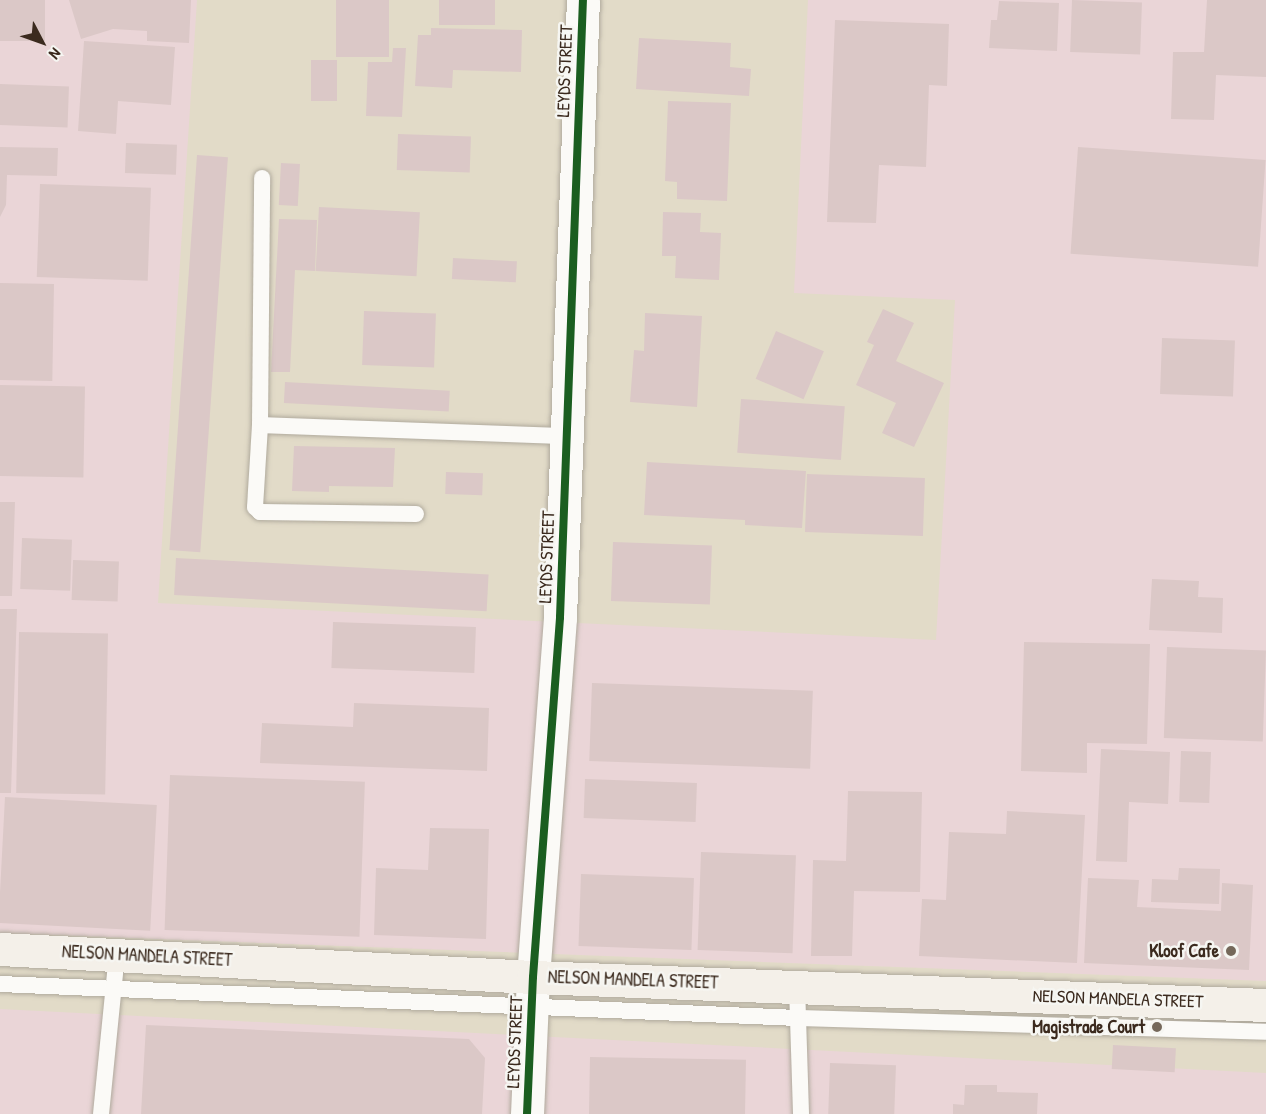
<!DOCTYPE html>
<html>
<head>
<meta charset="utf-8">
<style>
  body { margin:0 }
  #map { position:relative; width:1266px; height:1114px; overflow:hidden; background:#e2dbc8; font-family:"Patrick Hand",sans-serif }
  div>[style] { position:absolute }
  .built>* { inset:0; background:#ead5d7 }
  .building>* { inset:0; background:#dbc8c7; transform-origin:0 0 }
  .roads { filter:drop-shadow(0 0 2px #b0aa9d) drop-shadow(0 0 2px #b0aa9d) }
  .lane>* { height:16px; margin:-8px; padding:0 8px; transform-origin:8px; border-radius:8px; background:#fbfaf7 }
  .street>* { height:33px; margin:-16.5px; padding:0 16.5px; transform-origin:16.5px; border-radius:16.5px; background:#fbfaf7 }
  .secondary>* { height:33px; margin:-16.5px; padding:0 16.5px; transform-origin:16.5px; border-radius:16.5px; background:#f4f0e9 }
  .cycleway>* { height:8px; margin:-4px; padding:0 4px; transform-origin:4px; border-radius:4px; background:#1b5e20 }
  .dots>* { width:16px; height:16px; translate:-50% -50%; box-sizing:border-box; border:3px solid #f6f6f2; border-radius:50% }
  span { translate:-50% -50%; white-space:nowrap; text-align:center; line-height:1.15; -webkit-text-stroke:5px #f6f6f2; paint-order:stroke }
  .street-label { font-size:18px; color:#3b2a1e }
  .poi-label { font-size:18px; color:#3b2a1e; font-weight:700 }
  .right { translate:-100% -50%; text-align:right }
  .north { position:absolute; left:12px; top:12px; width:60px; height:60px; -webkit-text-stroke:4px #f6f6f2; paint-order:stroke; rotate:131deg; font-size:16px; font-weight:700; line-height:24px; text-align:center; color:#3b2a1e }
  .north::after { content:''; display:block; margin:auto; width:21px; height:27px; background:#3b2a1e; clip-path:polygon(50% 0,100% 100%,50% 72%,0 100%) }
</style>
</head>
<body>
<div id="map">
  <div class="built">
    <div style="clip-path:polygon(0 0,197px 0,158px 603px,936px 640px,955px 300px,794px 293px,808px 0,1266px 0,1266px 981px,0 933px)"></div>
    <div style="clip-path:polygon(0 1009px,1266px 1073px,1266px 1114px,0 1114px)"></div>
  </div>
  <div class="building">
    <div style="left:0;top:0;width:45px;height:41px"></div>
    <div style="clip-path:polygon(69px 0,191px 0,189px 43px,147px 41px,147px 31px,113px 29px,81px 39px)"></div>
    <div style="left:336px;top:0;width:53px;height:57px"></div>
    <div style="left:439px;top:0;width:56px;height:25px"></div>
    <div style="left:1072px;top:0;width:70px;height:52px;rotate:2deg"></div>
    <div style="clip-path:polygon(1207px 0,1266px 0,1266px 77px,1216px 75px,1214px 120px,1171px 119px,1173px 52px,1204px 52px)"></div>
    <div style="clip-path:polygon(999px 1px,1059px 3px,1057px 51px,989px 48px,991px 20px,997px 20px)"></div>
    <div style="clip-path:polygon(835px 20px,949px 24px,947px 86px,929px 85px,926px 167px,879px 165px,876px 223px,827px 222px)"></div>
    <div style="clip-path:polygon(431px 28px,522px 30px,521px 72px,453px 70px,452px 88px,415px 86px,418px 35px,431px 35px)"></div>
    <div style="clip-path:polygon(639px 38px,731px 43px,730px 67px,751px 69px,749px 96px,636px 89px)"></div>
    <div style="clip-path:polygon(84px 41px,175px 47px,171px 105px,118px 101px,116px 134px,78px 131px)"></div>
    <div style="clip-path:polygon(393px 48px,406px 48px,402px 117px,366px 116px,368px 62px,392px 62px)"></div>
    <div style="left:311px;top:60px;width:26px;height:41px"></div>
    <div style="left:0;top:84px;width:69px;height:41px;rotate:2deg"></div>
    <div style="clip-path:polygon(668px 101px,731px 103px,727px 201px,677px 199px,677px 182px,665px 181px)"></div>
    <div style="left:398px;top:134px;width:73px;height:36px;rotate:2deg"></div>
    <div style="left:126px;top:143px;width:51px;height:30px;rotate:2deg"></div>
    <div style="clip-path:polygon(0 147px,58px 148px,57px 176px,7px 175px,6px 205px,0 217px)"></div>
    <div style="left:1078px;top:147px;width:188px;height:107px;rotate:4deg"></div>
    <div style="left:197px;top:155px;width:31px;height:396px;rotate:4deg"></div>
    <div style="left:281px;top:163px;width:19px;height:42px;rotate:3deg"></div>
    <div style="left:40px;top:184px;width:111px;height:93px;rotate:2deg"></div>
    <div style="left:319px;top:207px;width:101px;height:64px;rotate:3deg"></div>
    <div style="clip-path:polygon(663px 212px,701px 213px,700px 232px,721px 233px,719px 280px,675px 278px,676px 256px,662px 256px)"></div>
    <div style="clip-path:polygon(279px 219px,317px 220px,315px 271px,295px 270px,290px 372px,271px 372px)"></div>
    <div style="left:453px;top:258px;width:64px;height:21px;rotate:3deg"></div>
    <div style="left:0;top:283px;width:54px;height:97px;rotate:1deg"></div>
    <div style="clip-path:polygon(883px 309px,914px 323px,896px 361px,944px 383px,914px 447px,882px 433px,896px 403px,856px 385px,874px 345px,867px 342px)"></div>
    <div style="left:364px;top:311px;width:72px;height:54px;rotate:2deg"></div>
    <div style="clip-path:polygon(645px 313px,702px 316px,697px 407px,630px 402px,634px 350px,644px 351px)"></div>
    <div style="left:776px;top:331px;width:52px;height:52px;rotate:23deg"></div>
    <div style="left:1162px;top:338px;width:73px;height:56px;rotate:2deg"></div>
    <div style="left:285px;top:382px;width:165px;height:21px;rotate:3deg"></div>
    <div style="left:0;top:385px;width:85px;height:91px;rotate:1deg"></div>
    <div style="left:741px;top:399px;width:104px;height:54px;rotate:4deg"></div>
    <div style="clip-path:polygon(294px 446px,395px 448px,393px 487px,329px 486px,329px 492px,292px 491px)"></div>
    <div style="clip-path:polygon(647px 462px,806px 471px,802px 528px,745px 525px,745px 520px,644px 515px)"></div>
    <div style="left:446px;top:472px;width:37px;height:22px;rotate:2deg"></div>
    <div style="left:807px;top:474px;width:118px;height:58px;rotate:2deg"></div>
    <div style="clip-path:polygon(0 502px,15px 502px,12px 596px,0 596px)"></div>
    <div style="left:22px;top:538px;width:50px;height:51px;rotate:2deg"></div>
    <div style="left:613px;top:542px;width:99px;height:59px;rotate:2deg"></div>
    <div style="left:176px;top:558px;width:313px;height:37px;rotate:3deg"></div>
    <div style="left:73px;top:560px;width:46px;height:40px;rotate:2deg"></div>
    <div style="clip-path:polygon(1152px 579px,1199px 581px,1198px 597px,1223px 598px,1222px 633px,1149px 630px)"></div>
    <div style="clip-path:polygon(0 609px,17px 609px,11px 793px,0 793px)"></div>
    <div style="left:333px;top:622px;width:143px;height:46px;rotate:2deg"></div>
    <div style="left:19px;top:632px;width:89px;height:161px;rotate:1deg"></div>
    <div style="clip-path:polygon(1024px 642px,1150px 644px,1147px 744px,1087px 743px,1087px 773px,1021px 771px)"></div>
    <div style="left:1167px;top:647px;width:99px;height:91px;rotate:2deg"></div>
    <div style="left:592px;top:683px;width:221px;height:78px;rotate:2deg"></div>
    <div style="clip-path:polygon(354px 703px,489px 708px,487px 771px,260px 763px,262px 723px,353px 727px)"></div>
    <div style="clip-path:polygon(1101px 749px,1170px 752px,1168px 804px,1129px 802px,1127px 862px,1096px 861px)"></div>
    <div style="left:1181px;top:751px;width:30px;height:51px;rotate:2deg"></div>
    <div style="left:170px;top:775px;width:195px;height:155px;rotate:2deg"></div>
    <div style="left:585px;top:779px;width:112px;height:39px;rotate:2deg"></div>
    <div style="clip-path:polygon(848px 791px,922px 792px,920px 892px,854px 891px,852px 956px,811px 956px,813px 860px,846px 861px)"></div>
    <div style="left:5px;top:797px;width:152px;height:126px;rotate:3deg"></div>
    <div style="clip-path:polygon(1007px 811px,1085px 815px,1077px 963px,919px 956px,922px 899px,946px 900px,949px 832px,1006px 834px)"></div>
    <div style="clip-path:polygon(430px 828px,489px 829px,486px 939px,374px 935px,376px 868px,428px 870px)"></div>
    <div style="left:701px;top:852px;width:95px;height:98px;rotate:2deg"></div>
    <div style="clip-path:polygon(1179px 868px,1220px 869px,1219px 904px,1151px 902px,1152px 879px,1178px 880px)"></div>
    <div style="left:581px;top:874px;width:113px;height:72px;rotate:2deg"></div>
    <div style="clip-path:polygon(1088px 878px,1139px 880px,1137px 907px,1221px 911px,1222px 883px,1253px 885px,1249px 970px,1084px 963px)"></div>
    <div style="clip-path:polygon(146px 1025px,469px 1039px,485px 1058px,482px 1114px,141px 1114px)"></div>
    <div style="left:1113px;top:1045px;width:63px;height:24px;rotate:3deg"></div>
    <div style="left:590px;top:1057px;width:156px;height:57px;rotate:1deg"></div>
    <div style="left:830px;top:1063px;width:66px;height:51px;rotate:2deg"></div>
    <div style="clip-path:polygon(965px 1085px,997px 1085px,997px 1092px,1038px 1093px,1037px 1114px,953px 1114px,953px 1104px,964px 1105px)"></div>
  </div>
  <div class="roads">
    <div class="lane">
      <div style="left:260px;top:425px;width:247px;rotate:-89.5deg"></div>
      <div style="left:416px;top:514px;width:156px;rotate:-179.3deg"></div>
      <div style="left:260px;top:512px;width:7px;rotate:-135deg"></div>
      <div style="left:255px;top:507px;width:82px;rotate:-86.5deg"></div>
      <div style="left:260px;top:425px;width:307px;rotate:2.1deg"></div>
      <div style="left:0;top:984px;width:800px;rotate:2.44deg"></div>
      <div style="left:799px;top:1018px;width:467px;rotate:1.7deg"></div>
      <div style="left:797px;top:986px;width:128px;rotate:88.2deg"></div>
      <div style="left:101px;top:1114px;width:161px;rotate:-84.3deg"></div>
    </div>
    <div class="street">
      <div style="left:527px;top:1114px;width:137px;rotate:-87.5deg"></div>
      <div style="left:533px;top:977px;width:361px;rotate:-85.7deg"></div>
      <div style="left:560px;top:617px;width:617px;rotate:-87.87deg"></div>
    </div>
    <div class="secondary">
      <div style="left:0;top:949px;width:534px;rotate:3.01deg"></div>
      <div style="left:533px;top:977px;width:734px;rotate:2.19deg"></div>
    </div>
  </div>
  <div class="cycleway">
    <div style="left:527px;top:1114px;width:137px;rotate:-87.5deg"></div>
    <div style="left:533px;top:977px;width:361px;rotate:-85.7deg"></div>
    <div style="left:560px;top:617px;width:617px;rotate:-87.87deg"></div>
  </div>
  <div class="dots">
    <div style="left:1231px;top:951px;background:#75685a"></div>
    <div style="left:1157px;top:1027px;background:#75685a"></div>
  </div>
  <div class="street-label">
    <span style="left:565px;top:71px;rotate:-88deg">LEYDS STREET</span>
    <span style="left:547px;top:557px;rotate:-88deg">LEYDS STREET</span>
    <span style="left:147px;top:956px;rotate:3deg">NELSON MANDELA STREET</span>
    <span style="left:633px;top:980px;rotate:2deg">NELSON MANDELA STREET</span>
    <span style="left:1118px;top:999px;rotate:2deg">NELSON MANDELA STREET</span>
    <span style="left:515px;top:1042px;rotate:-88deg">LEYDS STREET</span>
  </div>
  <div class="poi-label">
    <span class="right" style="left:1219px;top:951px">Kloof Cafe</span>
    <span class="right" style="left:1145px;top:1027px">Magistrade Court</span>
  </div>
  <div class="north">N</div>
</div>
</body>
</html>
